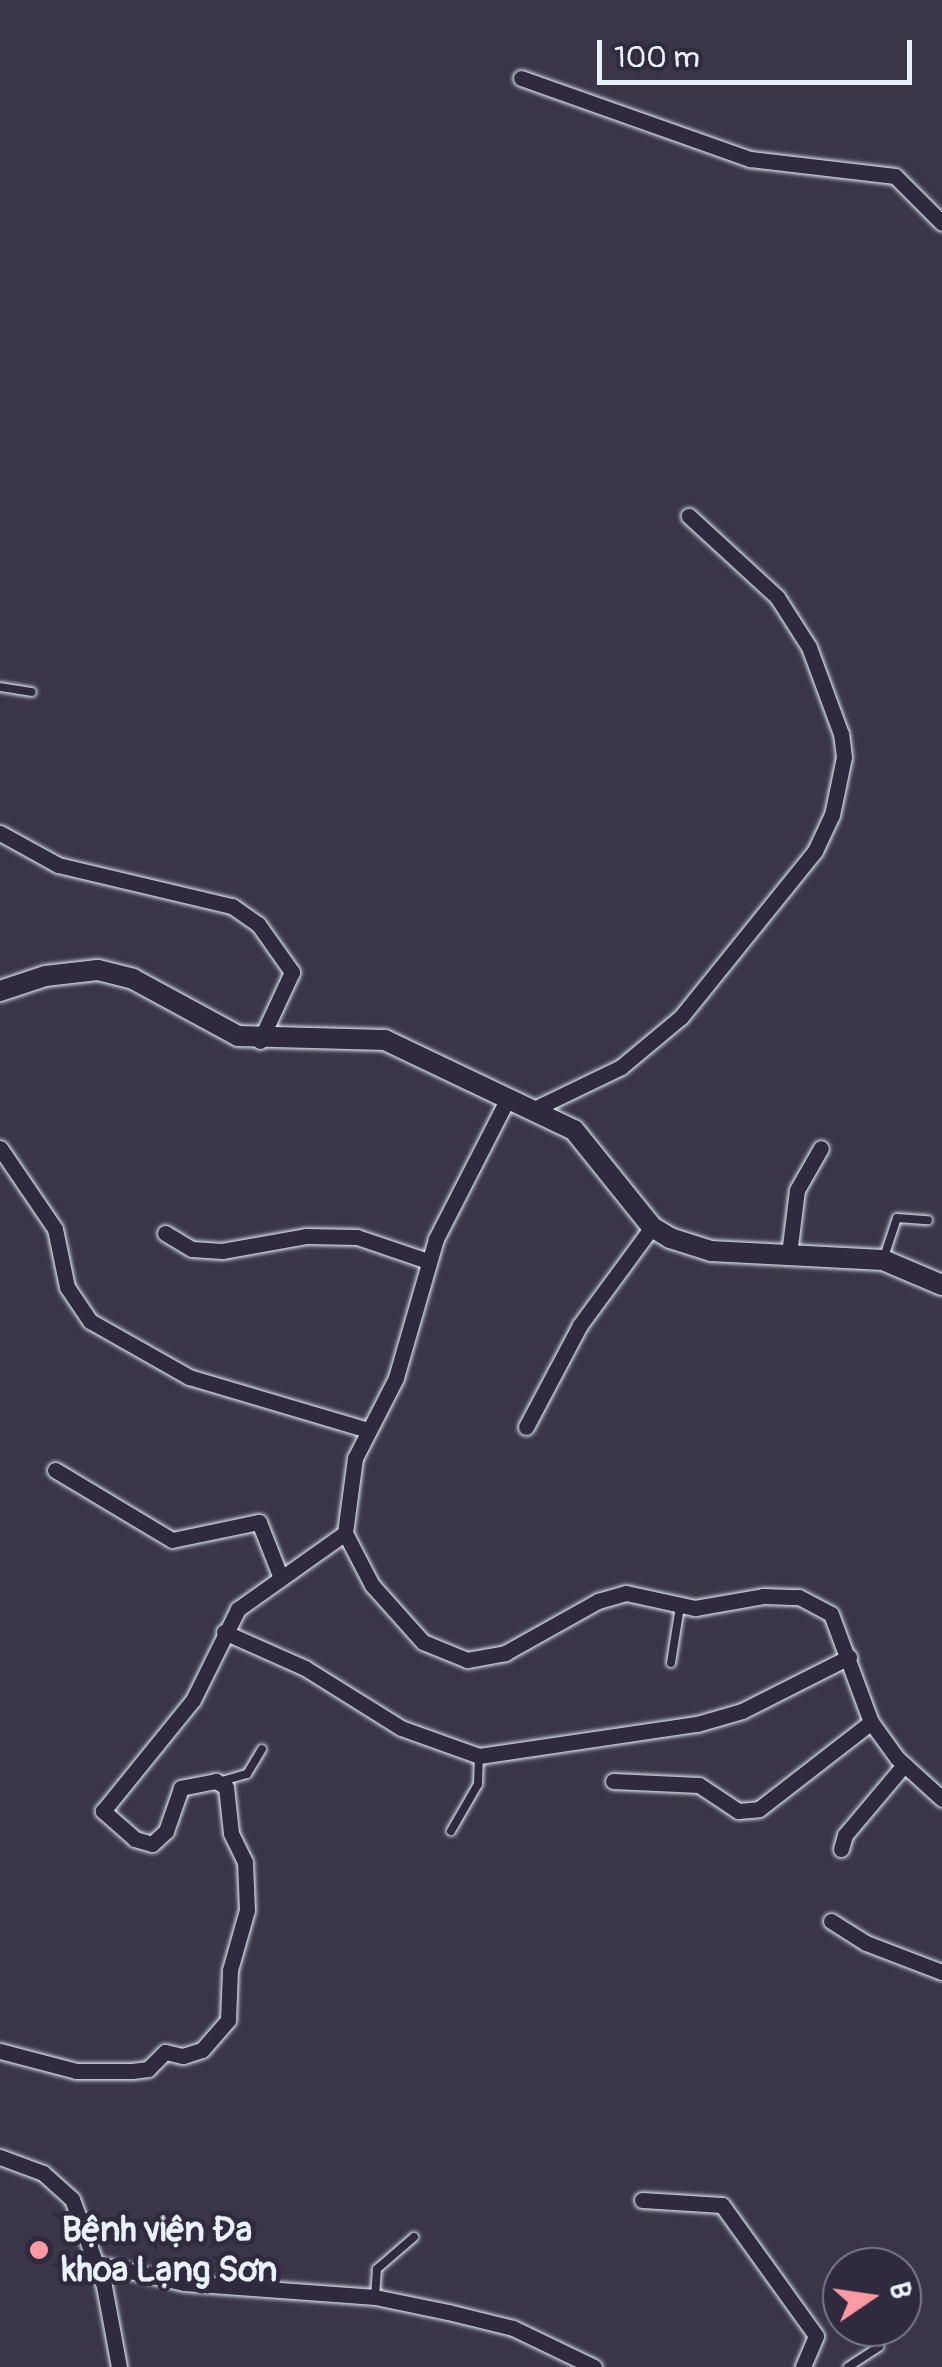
<!DOCTYPE html>
<html>
<head>
<meta charset="utf-8">
<style>
  body { margin:0 }
  #map { position:relative; width:942px; height:2367px; overflow:hidden; background:#3a3648; font-family:Pangolin,sans-serif }
  div>[style] { position:absolute }
  .roads { filter:drop-shadow(0 0 2px #e8f1f8) drop-shadow(0 0 2px #e8f1f8) }
  .service>* { height:8px; margin:-4px; padding:0 4px; transform-origin:4px; border-radius:4px; background:#2f2a3d }
  .minor>* { height:15px; margin:-7.5px; padding:0 7.5px; transform-origin:7.5px; border-radius:7.5px; background:#2f2a3d }
  .tertiary>* { height:20px; margin:-10px; padding:0 10px; transform-origin:10px; border-radius:10px; background:#2f2a3d }
  .dots>* { width:28px; height:28px; translate:-50% -50%; box-sizing:border-box; border:5px solid #2f2a3d; border-radius:50% }
  span { translate:-50% -50%; white-space:nowrap; text-align:center; line-height:1.15; -webkit-text-stroke:9px #2f2a3d; paint-order:stroke }
  .poi-label { font-size:35px; color:#e8f1f8; font-weight:700 }
  .left { translate:0 -50%; text-align:left }
  .north { position:absolute; left:822px; top:2247px; width:100px; height:100px; box-sizing:border-box; background:#2f2a3d; border:2px solid #797a88; border-radius:50%; rotate:77deg; font-size:28px; font-weight:700; line-height:40px; text-align:center; color:#e8f1f8 }
  .north::after { content:''; display:block; margin:auto; width:35px; height:45px; background:#ff9aa2; clip-path:polygon(50% 0,100% 100%,50% 72%,0 100%) }
  .scale { position:absolute; left:597px; top:40px; width:315px; height:45px; box-sizing:border-box; border:5px solid #e8f1f8; border-top:0; padding-left:12px; font-size:30px; line-height:35px; white-space:nowrap; color:#e8f1f8; -webkit-text-stroke:8px #2f2a3d; paint-order:stroke }
</style>
</head>
<body>
<div id="map">
  <div class="roads">
    <div class="service">
      <div style="left:0;top:687px;width:32px;rotate:9deg"></div>
      <div style="left:883px;top:1260px;width:44px;rotate:-71.6deg"></div>
      <div style="left:897px;top:1218px;width:31px;rotate:4deg"></div>
      <div style="left:671px;top:1663px;width:58px;rotate:-81deg"></div>
      <div style="left:222px;top:1781px;width:26px;rotate:-16deg"></div>
      <div style="left:247px;top:1774px;width:29px;rotate:-59deg"></div>
      <div style="left:451px;top:1831px;width:54px;rotate:-60.1deg"></div>
      <div style="left:478px;top:1784px;width:28px;rotate:-88deg"></div>
      <div style="left:375px;top:2297px;width:28px;rotate:-86deg"></div>
      <div style="left:377px;top:2269px;width:49px;rotate:-40.9deg"></div>
      <div style="left:848px;top:2367px;width:37px;rotate:-33deg"></div>
    </div>
    <div class="minor">
      <div style="left:521px;top:78px;width:243px;rotate:19.5deg"></div>
      <div style="left:750px;top:159px;width:146px;rotate:6.7deg"></div>
      <div style="left:895px;top:176px;width:66px;rotate:45deg"></div>
      <div style="left:0;top:833px;width:66px;rotate:28.9deg"></div>
      <div style="left:58px;top:865px;width:179px;rotate:13.3deg"></div>
      <div style="left:232px;top:906px;width:32px;rotate:35deg"></div>
      <div style="left:258px;top:924px;width:59px;rotate:54.7deg"></div>
      <div style="left:292px;top:972px;width:76px;rotate:114.9deg"></div>
      <div style="left:506px;top:1102px;width:154px;rotate:117.1deg"></div>
      <div style="left:436px;top:1239px;width:145px;rotate:106.1deg"></div>
      <div style="left:396px;top:1378px;width:90px;rotate:117.1deg"></div>
      <div style="left:355px;top:1458px;width:76px;rotate:97.6deg"></div>
      <div style="left:345px;top:1533px;width:59px;rotate:62.6deg"></div>
      <div style="left:372px;top:1585px;width:76px;rotate:48.2deg"></div>
      <div style="left:423px;top:1642px;width:48px;rotate:22.2deg"></div>
      <div style="left:467px;top:1660px;width:39px;rotate:-10deg"></div>
      <div style="left:505px;top:1653px;width:107px;rotate:-29.2deg"></div>
      <div style="left:598px;top:1601px;width:29px;rotate:-16deg"></div>
      <div style="left:626px;top:1593px;width:71px;rotate:12.3deg"></div>
      <div style="left:695px;top:1608px;width:69px;rotate:-10deg"></div>
      <div style="left:763px;top:1596px;width:36px;rotate:2deg"></div>
      <div style="left:799px;top:1597px;width:36px;rotate:28deg"></div>
      <div style="left:831px;top:1614px;width:115px;rotate:69.7deg"></div>
      <div style="left:871px;top:1722px;width:44px;rotate:54.2deg"></div>
      <div style="left:897px;top:1758px;width:61px;rotate:42.3deg"></div>
      <div style="left:532px;top:1110px;width:99px;rotate:-25.8deg"></div>
      <div style="left:621px;top:1067px;width:78px;rotate:-39.8deg"></div>
      <div style="left:681px;top:1017px;width:213px;rotate:-51.1deg"></div>
      <div style="left:815px;top:851px;width:40px;rotate:-65deg"></div>
      <div style="left:832px;top:815px;width:59px;rotate:-78.3deg"></div>
      <div style="left:844px;top:757px;width:23px;rotate:-97deg"></div>
      <div style="left:841px;top:734px;width:93px;rotate:-110.2deg"></div>
      <div style="left:809px;top:647px;width:59px;rotate:-122.6deg"></div>
      <div style="left:777px;top:597px;width:120px;rotate:-137.4deg"></div>
      <div style="left:0;top:1148px;width:98px;rotate:55.8deg"></div>
      <div style="left:55px;top:1229px;width:59px;rotate:78.3deg"></div>
      <div style="left:67px;top:1287px;width:41px;rotate:55.9deg"></div>
      <div style="left:90px;top:1321px;width:114px;rotate:29.5deg"></div>
      <div style="left:189px;top:1377px;width:187px;rotate:16.5deg"></div>
      <div style="left:165px;top:1233px;width:31px;rotate:31deg"></div>
      <div style="left:192px;top:1249px;width:30px;rotate:4deg"></div>
      <div style="left:222px;top:1251px;width:85px;rotate:-10.1deg"></div>
      <div style="left:306px;top:1236px;width:51px;rotate:1.1deg"></div>
      <div style="left:357px;top:1237px;width:75px;rotate:18.7deg"></div>
      <div style="left:789px;top:1254px;width:64px;rotate:-82.9deg"></div>
      <div style="left:797px;top:1190px;width:48px;rotate:-60.3deg"></div>
      <div style="left:526px;top:1427px;width:115px;rotate:-62.1deg"></div>
      <div style="left:580px;top:1325px;width:122px;rotate:-53.7deg"></div>
      <div style="left:55px;top:1470px;width:136px;rotate:30.9deg"></div>
      <div style="left:172px;top:1540px;width:89px;rotate:-11.7deg"></div>
      <div style="left:259px;top:1522px;width:60px;rotate:68.6deg"></div>
      <div style="left:224px;top:1632px;width:89px;rotate:24deg"></div>
      <div style="left:305px;top:1668px;width:113px;rotate:32deg"></div>
      <div style="left:401px;top:1728px;width:83px;rotate:19.7deg"></div>
      <div style="left:479px;top:1756px;width:220px;rotate:-8.4deg"></div>
      <div style="left:697px;top:1724px;width:47px;rotate:-16.1deg"></div>
      <div style="left:742px;top:1711px;width:120px;rotate:-26.8deg"></div>
      <div style="left:613px;top:1781px;width:86px;rotate:2.7deg"></div>
      <div style="left:699px;top:1785px;width:47px;rotate:33.7deg"></div>
      <div style="left:738px;top:1811px;width:21px;rotate:-5deg"></div>
      <div style="left:759px;top:1809px;width:142px;rotate:-37.8deg"></div>
      <div style="left:841px;top:1849px;width:15px;rotate:-74deg"></div>
      <div style="left:845px;top:1835px;width:92px;rotate:-49.9deg"></div>
      <div style="left:831px;top:1921px;width:41px;rotate:32.2deg"></div>
      <div style="left:866px;top:1943px;width:81px;rotate:20.9deg"></div>
      <div style="left:0;top:2051px;width:79px;rotate:14.7deg"></div>
      <div style="left:76px;top:2071px;width:56px"></div>
      <div style="left:132px;top:2071px;width:16px;rotate:-7deg"></div>
      <div style="left:148px;top:2069px;width:24px;rotate:-45deg"></div>
      <div style="left:165px;top:2052px;width:18px;rotate:13deg"></div>
      <div style="left:183px;top:2056px;width:20px;rotate:-18deg"></div>
      <div style="left:202px;top:2050px;width:40px;rotate:-49deg"></div>
      <div style="left:228px;top:2020px;width:50px;rotate:-87.7deg"></div>
      <div style="left:230px;top:1970px;width:62px;rotate:-74.2deg"></div>
      <div style="left:247px;top:1910px;width:48px;rotate:-92.4deg"></div>
      <div style="left:245px;top:1862px;width:32px;rotate:-116deg"></div>
      <div style="left:231px;top:1833px;width:46px;rotate:-96.2deg"></div>
      <div style="left:226px;top:1787px;width:12px;rotate:-149deg"></div>
      <div style="left:216px;top:1781px;width:36px;rotate:169deg"></div>
      <div style="left:181px;top:1788px;width:46px;rotate:109.2deg"></div>
      <div style="left:166px;top:1831px;width:19px;rotate:137deg"></div>
      <div style="left:152px;top:1844px;width:18px;rotate:-164deg"></div>
      <div style="left:135px;top:1839px;width:43px;rotate:-138.8deg"></div>
      <div style="left:103px;top:1811px;width:143px;rotate:-51deg"></div>
      <div style="left:193px;top:1700px;width:102px;rotate:-63.7deg"></div>
      <div style="left:238px;top:1609px;width:131px;rotate:-35.4deg"></div>
      <div style="left:0;top:2157px;width:46px;rotate:20.4deg"></div>
      <div style="left:43px;top:2173px;width:39px;rotate:42deg"></div>
      <div style="left:72px;top:2199px;width:93px;rotate:69.8deg"></div>
      <div style="left:104px;top:2286px;width:82px;rotate:79.5deg"></div>
      <div style="left:642px;top:2200px;width:80px;rotate:3.6deg"></div>
      <div style="left:722px;top:2205px;width:161px;rotate:54.3deg"></div>
      <div style="left:816px;top:2336px;width:34px;rotate:113deg"></div>
      <div style="left:97px;top:2264px;width:89px;rotate:12.3deg"></div>
      <div style="left:184px;top:2283px;width:192px;rotate:4.2deg"></div>
      <div style="left:375px;top:2297px;width:75px;rotate:11.6deg"></div>
      <div style="left:448px;top:2312px;width:67px;rotate:13.8deg"></div>
      <div style="left:513px;top:2328px;width:90px;rotate:25.7deg"></div>
    </div>
    <div class="tertiary">
      <div style="left:0;top:991px;width:47px;rotate:-18.4deg"></div>
      <div style="left:45px;top:976px;width:53px;rotate:-6.5deg"></div>
      <div style="left:98px;top:970px;width:36px;rotate:14deg"></div>
      <div style="left:133px;top:979px;width:119px;rotate:28.5deg"></div>
      <div style="left:238px;top:1036px;width:147px;rotate:1.6deg"></div>
      <div style="left:385px;top:1040px;width:209px;rotate:25.5deg"></div>
      <div style="left:574px;top:1130px;width:124px;rotate:51.2deg"></div>
      <div style="left:652px;top:1227px;width:21px;rotate:31deg"></div>
      <div style="left:670px;top:1238px;width:43px;rotate:17.6deg"></div>
      <div style="left:711px;top:1251px;width:172px;rotate:3deg"></div>
      <div style="left:883px;top:1260px;width:64px;rotate:23deg"></div>
    </div>
  </div>
  <div class="dots">
    <div style="left:39px;top:2250px;background:#ff9aa2"></div>
  </div>
  <div class="poi-label">
    <span class="left" style="left:62px;top:2250px">Bệnh viện Đa<br>khoa Lạng Sơn</span>
  </div>
  <div class="north">B</div>
  <div class="scale">100 m</div>
</div>
</body>
</html>
